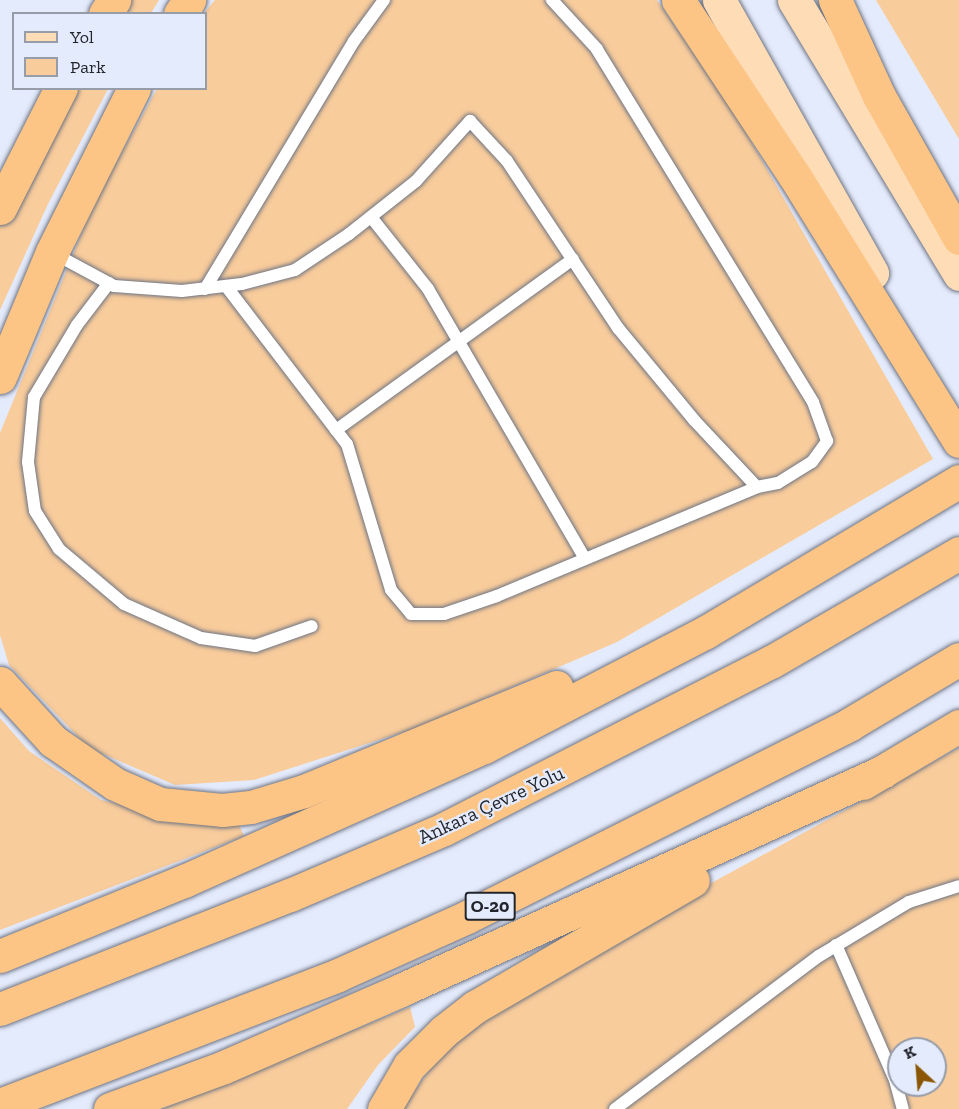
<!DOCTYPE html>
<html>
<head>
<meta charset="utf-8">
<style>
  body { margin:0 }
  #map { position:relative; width:959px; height:1109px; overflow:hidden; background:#e4ebfc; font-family:"Zilla Slab",serif }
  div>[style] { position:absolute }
  .green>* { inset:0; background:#f9cc9b }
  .roads { filter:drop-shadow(0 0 2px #6e7483) drop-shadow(0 0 2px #6e7483) }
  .service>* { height:12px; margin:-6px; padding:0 6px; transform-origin:6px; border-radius:6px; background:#fff }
  .primary>* { height:33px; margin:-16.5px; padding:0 16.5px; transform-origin:16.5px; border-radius:16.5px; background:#fddcb6 }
  .motorway>* { height:33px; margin:-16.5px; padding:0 16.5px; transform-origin:16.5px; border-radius:16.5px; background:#fcc485 }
  span { translate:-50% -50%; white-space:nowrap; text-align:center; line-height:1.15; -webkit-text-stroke:4.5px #e4ebfc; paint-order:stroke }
  .shield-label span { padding:2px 4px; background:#e4ebfc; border:2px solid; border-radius:4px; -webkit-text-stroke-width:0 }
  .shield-label { font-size:18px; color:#22252b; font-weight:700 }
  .street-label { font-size:20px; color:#22252b }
  .legend { position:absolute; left:12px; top:12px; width:195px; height:78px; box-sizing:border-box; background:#e4ebfc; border:2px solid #969ca8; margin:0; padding:8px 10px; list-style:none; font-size:18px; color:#22252b }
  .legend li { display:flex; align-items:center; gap:12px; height:30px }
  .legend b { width:30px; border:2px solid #969ca8 }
  .north { position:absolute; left:887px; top:1037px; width:60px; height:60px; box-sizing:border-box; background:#e4ebfc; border:2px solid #969ca8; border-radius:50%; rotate:334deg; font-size:16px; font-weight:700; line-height:24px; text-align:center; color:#22252b }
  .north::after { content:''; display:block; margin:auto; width:21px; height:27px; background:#8b5704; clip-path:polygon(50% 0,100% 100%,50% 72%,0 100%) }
</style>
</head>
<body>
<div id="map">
  <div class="green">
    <div style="clip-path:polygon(124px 0,159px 0,151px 13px,116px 14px)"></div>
    <div style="clip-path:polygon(215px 0,657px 0,733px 110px,933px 459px,617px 642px,416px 728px,254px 780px,175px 785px,89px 748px,9px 665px,0 635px,0 433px,95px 201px,157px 89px,206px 88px,204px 13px)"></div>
    <div style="clip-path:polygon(876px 0,959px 0,959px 139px)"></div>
    <div style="clip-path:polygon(70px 89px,108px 89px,48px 204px,0 310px,0 226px)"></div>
    <div style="clip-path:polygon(0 718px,29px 751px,101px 800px,168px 815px,235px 816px,244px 836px,0 930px)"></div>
    <div style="clip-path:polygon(evenodd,959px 748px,959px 1109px,402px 1109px,459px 1029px,596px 946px,959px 748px,899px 1049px,935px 1049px,935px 1085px,899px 1085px,899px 1049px)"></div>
    <div style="clip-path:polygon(410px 1007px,415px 1027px,378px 1065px,347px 1109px,163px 1109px)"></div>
  </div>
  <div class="roads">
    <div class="service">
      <div style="left:371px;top:217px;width:92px;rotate:51.6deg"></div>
      <div style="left:428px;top:289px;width:312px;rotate:59.8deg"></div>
      <div style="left:53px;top:253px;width:69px;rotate:28.4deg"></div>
      <div style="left:114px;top:286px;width:68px;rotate:4.2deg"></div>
      <div style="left:182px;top:291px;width:60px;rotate:-6.7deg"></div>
      <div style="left:242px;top:284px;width:55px;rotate:-14.8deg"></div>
      <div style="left:295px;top:270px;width:65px;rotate:-33.7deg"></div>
      <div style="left:349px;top:234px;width:85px;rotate:-38.3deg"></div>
      <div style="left:416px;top:181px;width:81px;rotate:-48deg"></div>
      <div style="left:470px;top:121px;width:54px;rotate:47.2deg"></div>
      <div style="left:507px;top:161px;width:201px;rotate:56.4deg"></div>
      <div style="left:618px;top:328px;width:119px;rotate:50.4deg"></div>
      <div style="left:694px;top:420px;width:92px;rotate:46.8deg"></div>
      <div style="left:757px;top:487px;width:21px;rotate:-11deg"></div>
      <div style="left:778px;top:483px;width:40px;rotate:-32deg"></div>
      <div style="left:812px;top:462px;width:26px;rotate:-54deg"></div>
      <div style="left:827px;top:441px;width:41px;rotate:-109.7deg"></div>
      <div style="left:813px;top:402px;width:414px;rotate:-121.5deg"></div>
      <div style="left:597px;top:49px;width:67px;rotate:-132.6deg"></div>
      <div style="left:109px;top:283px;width:53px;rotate:127.3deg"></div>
      <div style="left:77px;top:325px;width:84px;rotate:120.8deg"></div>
      <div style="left:34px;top:397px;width:65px;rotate:95.3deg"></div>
      <div style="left:28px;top:462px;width:49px;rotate:81.9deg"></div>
      <div style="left:35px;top:511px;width:45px;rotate:57.7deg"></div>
      <div style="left:59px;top:549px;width:85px;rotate:40.2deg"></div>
      <div style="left:124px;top:604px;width:84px;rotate:23.8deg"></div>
      <div style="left:201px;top:638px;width:55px;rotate:8.4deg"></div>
      <div style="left:255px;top:646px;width:60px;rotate:-19.3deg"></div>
      <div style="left:226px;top:286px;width:199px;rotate:52.6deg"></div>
      <div style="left:347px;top:444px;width:152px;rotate:73.2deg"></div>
      <div style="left:391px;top:590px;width:31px;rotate:50deg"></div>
      <div style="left:411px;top:614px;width:33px"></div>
      <div style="left:444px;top:614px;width:56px;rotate:-18.8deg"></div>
      <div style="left:497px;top:596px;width:282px;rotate:-22.7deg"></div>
      <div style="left:205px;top:289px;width:289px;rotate:-59deg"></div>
      <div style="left:354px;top:41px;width:51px;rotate:-53.8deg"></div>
      <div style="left:336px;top:430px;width:292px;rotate:-35.8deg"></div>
      <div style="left:836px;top:945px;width:147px;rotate:66.4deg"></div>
      <div style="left:895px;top:1080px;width:30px;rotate:75deg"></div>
      <div style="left:615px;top:1109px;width:255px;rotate:-36.9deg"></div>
      <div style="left:819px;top:956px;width:105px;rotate:-31deg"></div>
      <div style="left:909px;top:902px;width:52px;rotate:-17.7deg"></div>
    </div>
    <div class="primary">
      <div style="left:719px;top:0;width:313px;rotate:60.7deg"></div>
      <div style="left:794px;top:0;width:320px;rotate:58.9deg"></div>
    </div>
    <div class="motorway">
      <div style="left:678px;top:0;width:210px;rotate:56.5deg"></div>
      <div style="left:794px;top:175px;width:313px;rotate:58.2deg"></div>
      <div style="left:835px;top:0;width:106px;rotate:65.4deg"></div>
      <div style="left:879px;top:96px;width:163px;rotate:60.6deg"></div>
      <div style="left:105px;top:14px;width:17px;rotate:-57deg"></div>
      <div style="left:180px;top:14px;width:17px;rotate:-57deg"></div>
      <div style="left:0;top:208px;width:135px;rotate:-63.1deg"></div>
      <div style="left:0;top:377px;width:135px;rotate:-67.4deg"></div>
      <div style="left:52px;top:252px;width:183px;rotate:-63.4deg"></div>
      <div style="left:0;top:683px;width:79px;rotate:47.6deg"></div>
      <div style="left:53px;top:741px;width:75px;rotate:34.7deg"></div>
      <div style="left:115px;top:784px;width:49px;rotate:24deg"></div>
      <div style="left:160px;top:804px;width:62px;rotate:5.5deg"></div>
      <div style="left:222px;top:810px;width:29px;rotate:-6deg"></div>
      <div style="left:251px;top:807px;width:55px;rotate:-16.8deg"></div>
      <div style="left:304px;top:791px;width:273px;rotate:-22.4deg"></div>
      <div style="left:863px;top:783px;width:112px;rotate:-30.7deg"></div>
      <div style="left:0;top:956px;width:199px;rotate:-22.2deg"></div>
      <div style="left:184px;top:881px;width:329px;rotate:-24.1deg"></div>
      <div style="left:484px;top:747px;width:250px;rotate:-27.4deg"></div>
      <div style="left:706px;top:632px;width:295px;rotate:-30.8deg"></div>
      <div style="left:0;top:1009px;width:312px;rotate:-21.5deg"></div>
      <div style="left:290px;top:895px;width:168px;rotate:-23.2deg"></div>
      <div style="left:444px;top:829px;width:367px;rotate:-27.1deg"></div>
      <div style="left:771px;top:662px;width:217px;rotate:-30.1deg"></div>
      <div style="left:0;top:1105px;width:362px;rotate:-21deg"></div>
      <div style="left:338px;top:975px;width:141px;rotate:-24.2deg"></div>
      <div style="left:467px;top:917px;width:429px;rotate:-26.7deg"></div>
      <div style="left:850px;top:724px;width:127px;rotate:-30.8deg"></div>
      <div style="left:110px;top:1109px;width:121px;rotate:-20.2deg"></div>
      <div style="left:224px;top:1067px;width:195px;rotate:-23.5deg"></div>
      <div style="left:403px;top:989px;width:526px;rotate:-24.37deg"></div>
      <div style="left:384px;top:1109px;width:50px;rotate:-59.8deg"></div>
      <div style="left:409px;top:1066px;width:49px;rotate:-45deg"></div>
      <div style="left:444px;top:1031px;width:39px;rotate:-38deg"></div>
      <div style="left:475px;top:1007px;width:252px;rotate:-30.2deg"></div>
    </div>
  </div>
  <div class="shield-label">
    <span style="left:490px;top:906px">O-20</span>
  </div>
  <div class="street-label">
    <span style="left:491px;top:805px;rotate:-25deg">Ankara Çevre Yolu</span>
  </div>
  <ul class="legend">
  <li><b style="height:8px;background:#fddcb6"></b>Yol</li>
  <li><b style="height:16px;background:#f9cc9b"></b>Park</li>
  </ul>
  <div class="north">K</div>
</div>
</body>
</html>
